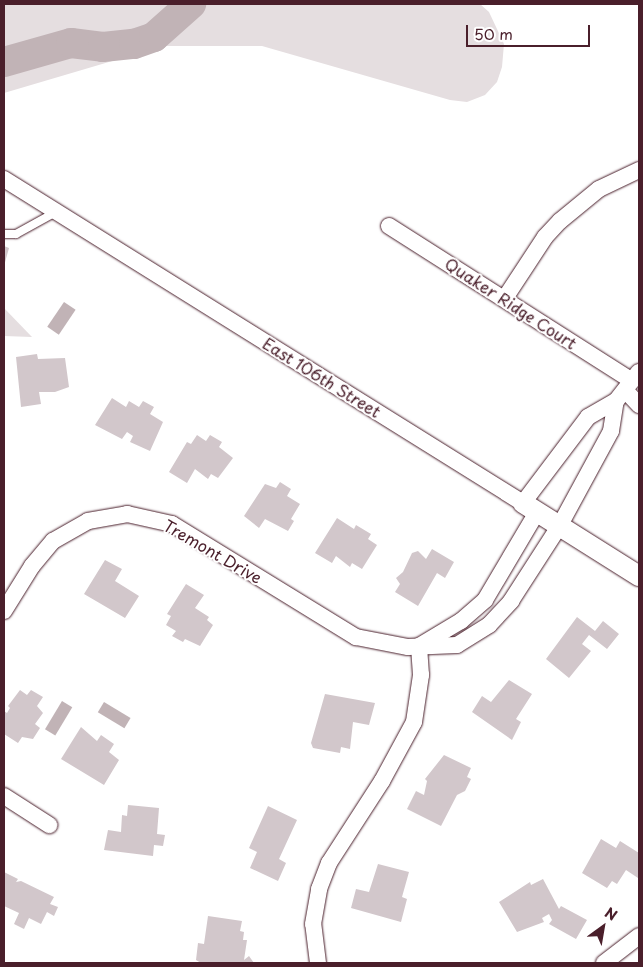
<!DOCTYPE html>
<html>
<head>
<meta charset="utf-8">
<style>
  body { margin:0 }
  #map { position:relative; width:643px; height:967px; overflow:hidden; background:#fff; font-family:"Playpen Sans",sans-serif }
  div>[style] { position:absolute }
  .green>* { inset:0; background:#e5dee0 }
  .water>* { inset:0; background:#c1b3b6; transform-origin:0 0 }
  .river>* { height:30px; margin:-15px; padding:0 15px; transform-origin:15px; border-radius:15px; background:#c1b3b6 }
  .building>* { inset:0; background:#d2c7cb }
  .roads { filter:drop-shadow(0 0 1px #4a1f2b) drop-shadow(0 0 1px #4a1f2b) }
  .service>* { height:8px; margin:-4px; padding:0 4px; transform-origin:4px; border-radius:4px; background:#fff }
  .minor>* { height:16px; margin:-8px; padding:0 8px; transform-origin:8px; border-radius:8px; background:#fff }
  .tertiary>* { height:20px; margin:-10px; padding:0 10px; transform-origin:10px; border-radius:10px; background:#fff }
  span { translate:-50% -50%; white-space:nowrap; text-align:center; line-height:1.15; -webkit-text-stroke:4px #fff; paint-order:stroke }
  .street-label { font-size:16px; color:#4a1f2b }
  .frame { position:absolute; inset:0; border:5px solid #4a1f2b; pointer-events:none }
  .north { position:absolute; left:578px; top:902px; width:50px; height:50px; -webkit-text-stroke:4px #fff; paint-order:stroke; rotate:32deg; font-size:14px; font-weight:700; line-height:20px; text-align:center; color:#4a1f2b }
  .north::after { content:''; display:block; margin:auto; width:18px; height:22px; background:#4a1f2b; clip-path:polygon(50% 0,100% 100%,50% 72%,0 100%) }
  .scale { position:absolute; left:466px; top:25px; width:124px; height:22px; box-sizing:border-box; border:2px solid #4a1f2b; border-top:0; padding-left:6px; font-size:15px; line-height:18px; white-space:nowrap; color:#4a1f2b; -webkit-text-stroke:4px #fff; paint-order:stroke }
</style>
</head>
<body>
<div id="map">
  <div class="green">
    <div style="clip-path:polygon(4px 4px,480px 4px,489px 12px,504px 44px,502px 67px,497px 82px,485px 95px,467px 102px,450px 100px,262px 46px,163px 46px,4px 93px)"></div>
    <div style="clip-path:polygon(4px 308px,32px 337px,4px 336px)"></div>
  </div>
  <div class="water">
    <div style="left:64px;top:302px;width:14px;height:30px;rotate:34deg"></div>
    <div style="left:62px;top:701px;width:12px;height:33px;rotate:31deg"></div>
    <div style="left:104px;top:702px;width:31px;height:12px;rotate:31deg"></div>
  </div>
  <div class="river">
    <div style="left:4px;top:62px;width:70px;rotate:-15.8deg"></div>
    <div style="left:71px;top:43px;width:32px;rotate:7deg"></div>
    <div style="left:103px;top:47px;width:31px;rotate:-6deg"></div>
    <div style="left:134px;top:44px;width:21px;rotate:-19deg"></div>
    <div style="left:154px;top:37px;width:50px;rotate:-41.7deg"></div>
  </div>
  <div class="building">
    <div style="clip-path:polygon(4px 246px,9px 248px,4px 266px)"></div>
    <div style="clip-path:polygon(37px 354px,38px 359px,65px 358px,69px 387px,55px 392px,39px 392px,41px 404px,21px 407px,16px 357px)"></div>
    <div style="clip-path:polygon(112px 398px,126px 407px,129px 401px,139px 407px,143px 401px,154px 407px,150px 414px,163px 422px,150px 451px,130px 442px,133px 436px,127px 432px,122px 439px,95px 425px)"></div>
    <div style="clip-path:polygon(197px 435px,206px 441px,210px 435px,222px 442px,219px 447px,233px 458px,218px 478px,211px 474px,208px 479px,195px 469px,187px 483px,169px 472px,187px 442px,191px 444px)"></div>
    <div style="clip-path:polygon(280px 482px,291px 489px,287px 496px,300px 504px,291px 519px,294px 521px,288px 531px,265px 519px,259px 528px,244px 516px,265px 484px,276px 488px)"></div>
    <div style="clip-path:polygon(337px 518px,354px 529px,356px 525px,371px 534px,368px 539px,377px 545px,362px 569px,352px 563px,350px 567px,336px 556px,332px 563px,315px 553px)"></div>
    <div style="clip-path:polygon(432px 549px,454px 562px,445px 578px,437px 573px,418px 606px,395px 592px,400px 584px,396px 578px,403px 572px,412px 553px,418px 551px,426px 559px)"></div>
    <div style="clip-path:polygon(105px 560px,122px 569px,115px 581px,139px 596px,125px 618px,84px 594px)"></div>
    <div style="clip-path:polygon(186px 584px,204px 595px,195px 608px,209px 617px,207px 620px,213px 625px,200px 646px,185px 639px,183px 642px,172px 636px,176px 631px,166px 625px,171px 616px,167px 614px)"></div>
    <div style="clip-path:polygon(577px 617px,595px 631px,603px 621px,619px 634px,607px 649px,589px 635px,582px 644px,591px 651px,569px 678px,546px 659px)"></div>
    <div style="clip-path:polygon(509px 680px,532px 694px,516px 719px,521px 722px,512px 740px,472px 712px,482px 696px,491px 702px)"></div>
    <div style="clip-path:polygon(20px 690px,27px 695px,31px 690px,43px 697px,37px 706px,43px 713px,35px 724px,40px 728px,33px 739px,22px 737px,18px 743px,4px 734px,4px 711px,7px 713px,10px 708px,8px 706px)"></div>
    <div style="clip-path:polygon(325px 694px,375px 703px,369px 725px,353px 722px,350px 749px,341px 747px,340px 753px,313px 748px,311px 743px)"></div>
    <div style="clip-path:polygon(81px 727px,97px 741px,101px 735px,114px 744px,109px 752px,119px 760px,104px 785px,61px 759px)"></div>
    <div style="clip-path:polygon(444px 755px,471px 768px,467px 777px,471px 779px,465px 791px,457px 795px,441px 826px,407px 809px,416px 791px,424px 795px,427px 781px,425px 779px)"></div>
    <div style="clip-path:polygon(128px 805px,159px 808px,157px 834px,165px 835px,163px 846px,154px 845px,153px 856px,104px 850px,108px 830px,121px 832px,122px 815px,127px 816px)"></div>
    <div style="clip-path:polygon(268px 806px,297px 820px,279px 859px,286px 863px,278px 881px,250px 868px,257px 852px,249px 848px)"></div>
    <div style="clip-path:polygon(601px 839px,616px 848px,620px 841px,639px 853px,638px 878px,626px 870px,617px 884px,612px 881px,607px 888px,582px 873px)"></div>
    <div style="clip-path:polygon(378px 864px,409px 872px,402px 897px,407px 899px,401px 922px,351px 908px,356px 889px,369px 892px)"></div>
    <div style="clip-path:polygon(4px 872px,18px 879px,16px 882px,21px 881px,54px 897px,50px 904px,58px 907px,54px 916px,47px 912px,41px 924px,29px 918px,24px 929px,14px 924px,19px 913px,4px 906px)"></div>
    <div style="clip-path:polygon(543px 879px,559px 909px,561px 906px,587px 920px,576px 939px,549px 924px,552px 920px,549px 914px,542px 918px,544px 922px,517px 932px,499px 902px,530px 882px,531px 885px)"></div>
    <div style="clip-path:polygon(208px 916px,242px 921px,240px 931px,244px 932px,243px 940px,247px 940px,244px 960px,249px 956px,254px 963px,201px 963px,196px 960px,198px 943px,204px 944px)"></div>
  </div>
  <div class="roads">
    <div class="service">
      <div style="left:4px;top:234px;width:12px"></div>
      <div style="left:16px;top:234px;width:46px;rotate:-28.8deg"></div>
    </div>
    <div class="minor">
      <div style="left:4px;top:179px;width:612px;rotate:31.98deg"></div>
      <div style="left:523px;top:503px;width:108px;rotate:-52.9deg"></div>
      <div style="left:588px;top:417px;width:32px;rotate:-30deg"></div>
      <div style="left:616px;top:401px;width:37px;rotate:-52deg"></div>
      <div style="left:389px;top:226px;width:288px;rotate:32.5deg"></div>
      <div style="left:505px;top:298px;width:73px;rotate:-56.7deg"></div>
      <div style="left:545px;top:237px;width:22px;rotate:-47deg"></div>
      <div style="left:560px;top:221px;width:50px;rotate:-39.4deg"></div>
      <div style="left:599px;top:189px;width:44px;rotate:-25.4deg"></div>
      <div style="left:625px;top:390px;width:21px;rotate:47deg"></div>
      <div style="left:4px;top:611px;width:53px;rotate:-58.1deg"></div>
      <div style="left:32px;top:566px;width:33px;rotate:-50deg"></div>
      <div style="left:53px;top:541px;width:40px;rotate:-29.7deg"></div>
      <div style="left:88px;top:521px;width:40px;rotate:-10deg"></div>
      <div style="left:127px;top:514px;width:46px;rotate:12.5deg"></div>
      <div style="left:172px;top:524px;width:216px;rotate:31.6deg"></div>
      <div style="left:356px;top:637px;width:53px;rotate:10.9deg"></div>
      <div style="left:408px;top:647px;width:49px;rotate:-2.3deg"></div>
      <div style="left:457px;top:645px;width:38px;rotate:-32deg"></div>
      <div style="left:489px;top:625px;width:33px;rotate:-47deg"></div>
      <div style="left:511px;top:601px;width:90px;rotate:-57.2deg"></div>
      <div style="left:560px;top:525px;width:107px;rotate:-61.5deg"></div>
      <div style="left:611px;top:431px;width:30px;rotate:-81deg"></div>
      <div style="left:419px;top:646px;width:49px;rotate:-30.8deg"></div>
      <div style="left:461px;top:621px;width:32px;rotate:-41deg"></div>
      <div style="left:485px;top:600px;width:102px;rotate:-59.4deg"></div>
      <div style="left:4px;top:796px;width:54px;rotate:32.8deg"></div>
      <div style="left:318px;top:963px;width:39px;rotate:-97deg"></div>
      <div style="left:313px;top:924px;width:36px;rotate:-80deg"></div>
      <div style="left:319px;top:889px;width:28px;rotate:-69deg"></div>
      <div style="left:329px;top:863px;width:98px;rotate:-57.1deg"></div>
      <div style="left:382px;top:781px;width:67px;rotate:-61.5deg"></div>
      <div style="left:414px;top:722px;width:48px;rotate:-81.5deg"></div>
      <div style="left:421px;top:675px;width:29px;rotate:-94deg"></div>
      <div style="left:604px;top:963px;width:44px;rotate:-37.6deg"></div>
    </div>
    <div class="tertiary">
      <div style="left:523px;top:503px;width:137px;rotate:32.2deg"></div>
    </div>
  </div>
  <div class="street-label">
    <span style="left:511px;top:303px;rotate:33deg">Quaker Ridge Court</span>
    <span style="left:322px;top:377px;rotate:32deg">East 106th Street</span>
    <span style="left:213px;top:551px;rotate:30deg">Tremont Drive</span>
  </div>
  <div class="frame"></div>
  <div class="north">N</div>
  <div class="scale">50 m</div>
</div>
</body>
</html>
